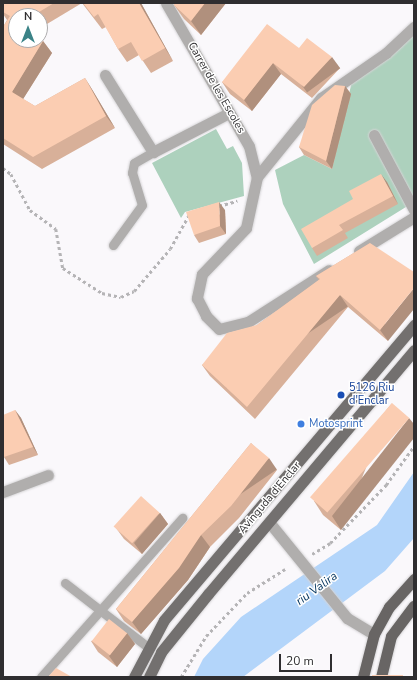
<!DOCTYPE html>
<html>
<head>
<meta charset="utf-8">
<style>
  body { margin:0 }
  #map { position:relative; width:417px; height:680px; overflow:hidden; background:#faf8fb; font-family:"Nunito Sans",sans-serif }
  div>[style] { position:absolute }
  .green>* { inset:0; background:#add1bd }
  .water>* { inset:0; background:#b3d5fa }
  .path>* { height:2.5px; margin-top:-1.25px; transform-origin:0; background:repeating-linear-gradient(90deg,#b5b4b6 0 3px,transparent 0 6px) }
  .roads { filter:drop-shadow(0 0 1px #d5d4d6) drop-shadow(0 0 1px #d5d4d6) }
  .service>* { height:9px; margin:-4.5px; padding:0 4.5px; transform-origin:4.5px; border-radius:4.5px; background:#b0aead }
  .minor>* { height:11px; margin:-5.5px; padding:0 5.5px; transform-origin:5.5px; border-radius:5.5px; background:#b0aead }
  .primary>* { height:11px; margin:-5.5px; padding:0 5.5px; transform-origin:5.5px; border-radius:5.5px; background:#73706f }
  .trunk>* { height:11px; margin:-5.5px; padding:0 5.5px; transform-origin:5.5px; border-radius:5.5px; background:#686564 }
  .wall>* { inset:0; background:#d8b099 }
  .shaded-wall>* { inset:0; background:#b0907d; transform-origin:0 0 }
  .building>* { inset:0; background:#fbcdb2; transform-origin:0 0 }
  .dots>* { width:11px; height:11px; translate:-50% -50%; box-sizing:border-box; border:2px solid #fff; border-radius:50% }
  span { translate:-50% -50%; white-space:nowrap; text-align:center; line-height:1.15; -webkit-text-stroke:3px #fff; paint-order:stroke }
  .street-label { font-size:11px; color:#2f2e30 }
  .transit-label { font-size:11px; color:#164399 }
  .left { translate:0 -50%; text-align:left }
  .shop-label { font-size:11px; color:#366cbe }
  .water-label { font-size:12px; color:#04355e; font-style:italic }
  .frame { position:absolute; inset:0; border:4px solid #2f2e30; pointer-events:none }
  .north { position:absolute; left:8px; top:8px; width:40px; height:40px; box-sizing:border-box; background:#fff; border:1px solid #acabac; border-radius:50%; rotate:0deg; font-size:11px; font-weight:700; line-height:16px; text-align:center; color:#2f2e30 }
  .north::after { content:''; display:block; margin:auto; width:14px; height:18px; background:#3b8387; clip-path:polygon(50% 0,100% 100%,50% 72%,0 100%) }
  .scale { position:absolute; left:279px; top:654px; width:53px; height:18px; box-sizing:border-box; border:2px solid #2f2e30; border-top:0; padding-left:5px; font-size:12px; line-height:14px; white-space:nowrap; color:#2f2e30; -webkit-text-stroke:3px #fff; paint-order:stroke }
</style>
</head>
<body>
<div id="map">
  <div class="green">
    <div style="clip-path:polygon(414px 33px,414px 202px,314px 264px,283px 204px,275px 170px,304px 155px,332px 169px,352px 81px)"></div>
    <div style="clip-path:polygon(216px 129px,227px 149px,233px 146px,242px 163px,244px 196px,185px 212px,181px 218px,152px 163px)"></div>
  </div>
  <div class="water">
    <div style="clip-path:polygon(414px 472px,414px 538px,385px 571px,243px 677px,194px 677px,203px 659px,241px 617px,377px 525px)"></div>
  </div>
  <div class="path">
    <div style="left:3px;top:5px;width:2px;rotate:-63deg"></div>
    <div style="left:3px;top:168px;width:10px;rotate:37deg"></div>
    <div style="left:11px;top:174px;width:41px;rotate:62.2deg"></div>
    <div style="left:30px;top:210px;width:32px;rotate:36deg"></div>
    <div style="left:56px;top:229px;width:40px;rotate:80deg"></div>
    <div style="left:63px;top:268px;width:46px;rotate:32.7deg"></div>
    <div style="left:102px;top:293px;width:19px;rotate:12deg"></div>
    <div style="left:121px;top:297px;width:14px;rotate:-25deg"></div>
    <div style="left:134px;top:291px;width:55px;rotate:-49.4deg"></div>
    <div style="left:170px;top:249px;width:39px;rotate:-61deg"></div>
    <div style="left:219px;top:206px;width:19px;rotate:-16deg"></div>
    <div style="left:312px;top:554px;width:21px;rotate:-31deg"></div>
    <div style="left:330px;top:543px;width:81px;rotate:-46deg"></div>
    <div style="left:386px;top:485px;width:48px;rotate:-54.3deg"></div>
    <div style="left:181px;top:677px;width:48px;rotate:-58.6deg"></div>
    <div style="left:206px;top:636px;width:59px;rotate:-46.4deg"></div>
    <div style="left:247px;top:593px;width:45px;rotate:-32.3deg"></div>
  </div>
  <div class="roads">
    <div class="service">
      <div style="left:113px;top:245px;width:49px;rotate:-54.1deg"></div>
      <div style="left:142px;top:205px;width:34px;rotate:-107deg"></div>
      <div style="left:132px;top:173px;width:10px;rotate:-79deg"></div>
      <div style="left:134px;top:163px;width:22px;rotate:-30deg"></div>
      <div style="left:65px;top:583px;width:106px;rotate:37.7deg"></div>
      <div style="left:41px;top:677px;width:213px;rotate:-48.4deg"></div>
    </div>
    <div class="minor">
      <div style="left:166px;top:3px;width:165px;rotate:59.9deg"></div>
      <div style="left:249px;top:146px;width:32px;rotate:76deg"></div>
      <div style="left:257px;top:177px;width:52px;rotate:102.2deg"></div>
      <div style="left:246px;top:228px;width:64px;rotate:133.7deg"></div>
      <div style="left:202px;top:274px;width:25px;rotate:102deg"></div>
      <div style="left:197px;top:298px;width:20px;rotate:63deg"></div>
      <div style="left:206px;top:316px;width:18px;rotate:45deg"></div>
      <div style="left:219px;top:329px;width:30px;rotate:-14deg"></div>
      <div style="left:248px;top:322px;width:96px;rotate:-32.7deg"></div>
      <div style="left:105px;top:75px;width:91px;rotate:58.1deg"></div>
      <div style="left:153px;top:152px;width:85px;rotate:-27.2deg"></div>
      <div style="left:374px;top:135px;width:85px;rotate:61.9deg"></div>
      <div style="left:257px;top:177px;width:102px;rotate:-51deg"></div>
      <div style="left:321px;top:98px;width:79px;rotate:-34.7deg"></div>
      <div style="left:386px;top:53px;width:38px;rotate:-43deg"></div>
      <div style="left:359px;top:251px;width:65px;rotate:-31.7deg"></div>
      <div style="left:3px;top:492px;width:48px;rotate:-20.7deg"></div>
      <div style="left:269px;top:522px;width:124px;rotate:50.9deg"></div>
      <div style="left:347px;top:618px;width:31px;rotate:31deg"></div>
    </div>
    <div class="primary">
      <div style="left:134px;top:677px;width:64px;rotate:-62.2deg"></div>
      <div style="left:164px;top:620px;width:387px;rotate:-49.7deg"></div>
      <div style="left:149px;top:677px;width:28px;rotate:-64deg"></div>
      <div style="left:161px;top:652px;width:75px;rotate:-51deg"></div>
      <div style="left:208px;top:594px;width:319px;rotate:-49.8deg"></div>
    </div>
    <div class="trunk">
      <div style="left:363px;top:677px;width:44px;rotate:-75.7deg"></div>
      <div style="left:374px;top:634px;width:31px;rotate:-61deg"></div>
      <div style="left:389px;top:607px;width:38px;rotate:-48deg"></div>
      <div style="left:381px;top:677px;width:42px;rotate:-76.3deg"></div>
      <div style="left:391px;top:636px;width:38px;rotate:-53deg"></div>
    </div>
  </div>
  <div class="wall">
    <div style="clip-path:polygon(4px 3px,141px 3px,173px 61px,151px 73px,139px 55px,127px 62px,118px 49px,106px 27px,102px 29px,82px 3px,47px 24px,16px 40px,43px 41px,52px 53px,23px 99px,35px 106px,85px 78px,93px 91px,115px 128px,42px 169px,3px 144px,3px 27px,7px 20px,3px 14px,3px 5px)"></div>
    <div style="clip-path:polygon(175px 3px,226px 3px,201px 35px,184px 19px,174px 5px)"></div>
    <div style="clip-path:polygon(299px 48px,340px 68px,312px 98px,281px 74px,252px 111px,230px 94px,222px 82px)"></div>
    <div style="clip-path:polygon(345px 86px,351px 94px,332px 169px,304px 155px,299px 147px)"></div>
    <div style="clip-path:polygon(387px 182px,398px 204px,345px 233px,348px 238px,317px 256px,312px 248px)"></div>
    <div style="clip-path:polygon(225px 210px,226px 234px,199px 243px,194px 235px)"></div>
    <div style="clip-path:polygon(370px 243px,388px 341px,348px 307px,255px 419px,210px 376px,202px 365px,319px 280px,316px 276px)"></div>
    <div style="clip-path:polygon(392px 403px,341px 530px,323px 515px,314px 501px)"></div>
    <div style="clip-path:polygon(15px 410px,21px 418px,38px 455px,9px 465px,4px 457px)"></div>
    <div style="clip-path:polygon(251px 443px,277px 470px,239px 518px,210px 547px,188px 580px,141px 634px,124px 621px,116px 609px)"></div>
    <div style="clip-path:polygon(160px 513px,168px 524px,142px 554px,124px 539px,116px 528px)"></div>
    <div style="clip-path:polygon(127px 633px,135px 644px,117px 667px,98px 652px,91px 641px)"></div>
  </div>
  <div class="shaded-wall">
    <div style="clip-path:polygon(139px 3px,141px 3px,173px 61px,165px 48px)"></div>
    <div style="clip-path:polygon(205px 3px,226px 3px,201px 35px,191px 21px)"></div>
    <div style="clip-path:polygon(39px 12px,47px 24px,40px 37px,40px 16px,37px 16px)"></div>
    <div style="clip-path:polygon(43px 41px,52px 53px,20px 104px,12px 92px)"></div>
    <div style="left:332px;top:57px;width:14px;height:41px;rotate:54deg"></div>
    <div style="clip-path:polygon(273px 63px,281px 74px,252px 111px,244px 100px)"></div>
    <div style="clip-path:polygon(85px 78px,93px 91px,115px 128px,106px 116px)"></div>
    <div style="clip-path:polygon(345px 86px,351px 94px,332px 169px,326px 161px)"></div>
    <div style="clip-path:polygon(381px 174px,387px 182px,398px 204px,393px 196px)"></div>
    <div style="clip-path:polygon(219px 202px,225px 210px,226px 234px,220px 226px)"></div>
    <div style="clip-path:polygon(414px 288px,414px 309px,388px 341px,380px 330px)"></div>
    <div style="left:340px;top:295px;width:14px;height:146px;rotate:56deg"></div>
    <div style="clip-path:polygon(15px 410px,21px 418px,38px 455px,33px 447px)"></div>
    <div style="clip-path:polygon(409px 418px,414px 424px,414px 438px,341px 530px,332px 516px)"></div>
    <div style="left:269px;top:458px;width:14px;height:61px;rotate:56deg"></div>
    <div style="clip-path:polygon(160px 513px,168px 524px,142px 554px,134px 543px)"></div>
    <div style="clip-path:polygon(201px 535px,210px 547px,188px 580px,141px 634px,132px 622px)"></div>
    <div style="clip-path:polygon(127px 633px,135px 644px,117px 667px,109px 656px)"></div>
  </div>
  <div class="building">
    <div style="clip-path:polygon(4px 3px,54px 3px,39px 12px,37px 16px,16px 16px,16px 40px,40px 40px,40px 39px,43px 41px,12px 92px,35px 106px,85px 78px,106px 116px,33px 157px,3px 138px,3px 27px,10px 16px,3px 12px,3px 5px)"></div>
    <div style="clip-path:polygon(83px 3px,139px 3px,165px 48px,142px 61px,131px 42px,118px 49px,98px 14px,94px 17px)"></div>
    <div style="clip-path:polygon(175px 3px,205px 3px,191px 21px,174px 5px)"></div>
    <div style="clip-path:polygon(267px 24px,299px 48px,307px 38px,332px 57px,304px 87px,273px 63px,244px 100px,222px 82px)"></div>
    <div style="clip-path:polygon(335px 85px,345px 86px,326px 161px,299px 147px,312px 105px)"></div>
    <div style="clip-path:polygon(381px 174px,393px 196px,339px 225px,343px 230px,312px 248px,301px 229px,353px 199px,349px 191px)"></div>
    <div style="clip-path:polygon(219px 202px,220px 226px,194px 235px,186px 212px)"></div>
    <div style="clip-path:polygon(370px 243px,414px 272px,414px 288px,380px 330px,340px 295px,247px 407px,202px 365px,227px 333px,257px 325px,320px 279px,316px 276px)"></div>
    <div style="left:392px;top:403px;width:23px;height:125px;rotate:41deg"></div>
    <div style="clip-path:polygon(15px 410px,33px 447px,4px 457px,3px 456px,3px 415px)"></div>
    <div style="clip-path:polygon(251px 443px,269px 458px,231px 506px,201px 535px,179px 568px,132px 622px,116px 609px)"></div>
    <div style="left:141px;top:496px;width:25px;height:41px;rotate:42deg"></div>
    <div style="left:109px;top:619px;width:23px;height:28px;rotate:38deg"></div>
    <div style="clip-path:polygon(56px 668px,72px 677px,48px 677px)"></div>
    <div style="left:372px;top:675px;width:31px;height:2px"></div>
  </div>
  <div class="dots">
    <div style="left:341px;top:395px;background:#1a4fb4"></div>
    <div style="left:301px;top:424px;background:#3f7fe0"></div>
  </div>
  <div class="street-label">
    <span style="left:216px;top:88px;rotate:60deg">Carrer de les Escoles</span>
    <span style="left:270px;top:498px;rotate:-50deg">Avinguda d'Enclar</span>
  </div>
  <div class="transit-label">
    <span class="left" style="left:349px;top:395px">5126 Riu<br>d'Enclar</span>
  </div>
  <div class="shop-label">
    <span class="left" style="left:309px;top:424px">Motosprint</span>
  </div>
  <div class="water-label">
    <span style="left:317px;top:589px;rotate:-36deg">riu Valira</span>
  </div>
  <div class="frame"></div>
  <div class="north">N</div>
  <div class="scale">20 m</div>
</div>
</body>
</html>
